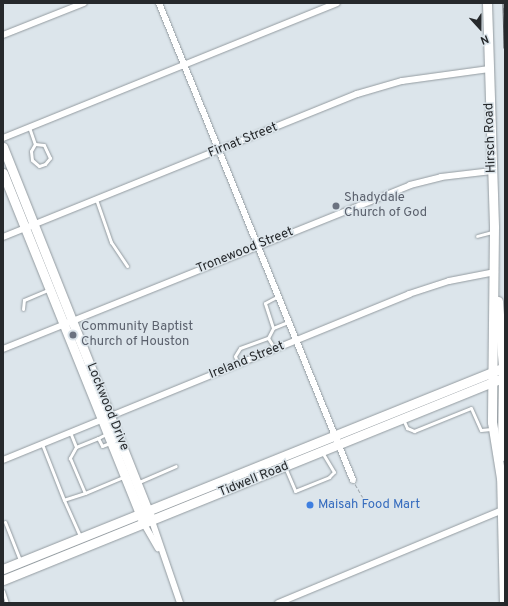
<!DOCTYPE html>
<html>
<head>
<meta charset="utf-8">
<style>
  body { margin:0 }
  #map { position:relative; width:508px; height:606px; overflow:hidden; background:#dce5eb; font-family:Overpass,sans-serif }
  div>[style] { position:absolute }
  .path>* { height:1px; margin-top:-0.5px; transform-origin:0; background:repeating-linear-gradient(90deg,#a1a8ad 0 4px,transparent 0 6px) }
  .roads { filter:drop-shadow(0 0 1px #939ba0) drop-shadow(0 0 1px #939ba0) }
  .service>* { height:3px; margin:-1.5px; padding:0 1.5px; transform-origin:1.5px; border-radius:1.5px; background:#fff }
  .minor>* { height:6px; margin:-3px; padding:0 3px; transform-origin:3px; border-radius:3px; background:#fff }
  .secondary>* { height:9px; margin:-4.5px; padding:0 4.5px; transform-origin:4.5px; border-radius:4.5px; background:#fff }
  .rail>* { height:3px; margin-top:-1.5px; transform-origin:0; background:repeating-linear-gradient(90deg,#dce5eb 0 4.5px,#4c5054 0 9px); box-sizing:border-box; border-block:1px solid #4c5054 }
  .dots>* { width:11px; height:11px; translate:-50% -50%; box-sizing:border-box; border:2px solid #dce5eb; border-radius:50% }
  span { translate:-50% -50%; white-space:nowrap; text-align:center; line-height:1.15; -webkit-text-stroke:3px #dce5eb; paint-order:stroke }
  .street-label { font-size:13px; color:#26292c }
  .worship-label { font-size:13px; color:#5b616d }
  .left { translate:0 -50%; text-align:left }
  .shop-label { font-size:13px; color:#366cbe }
  .frame { position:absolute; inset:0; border:4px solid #26292c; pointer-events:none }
  .north { position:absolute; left:460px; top:8px; width:40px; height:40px; -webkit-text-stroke:3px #dce5eb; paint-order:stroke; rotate:159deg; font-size:11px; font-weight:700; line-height:16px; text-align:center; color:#26292c }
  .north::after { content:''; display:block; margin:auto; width:14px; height:18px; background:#26292c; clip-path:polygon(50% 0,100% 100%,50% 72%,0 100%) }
</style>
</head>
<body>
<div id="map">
  <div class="path">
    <div style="left:355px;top:484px;width:16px;rotate:60deg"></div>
  </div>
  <div class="roads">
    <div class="service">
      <div style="left:29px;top:127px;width:18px;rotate:71deg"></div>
      <div style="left:35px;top:144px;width:8px;rotate:120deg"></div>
      <div style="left:31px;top:151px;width:9px;rotate:84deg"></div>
      <div style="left:32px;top:160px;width:9px;rotate:41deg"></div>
      <div style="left:39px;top:166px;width:6px;rotate:-18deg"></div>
      <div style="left:45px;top:164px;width:8px;rotate:-50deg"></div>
      <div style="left:50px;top:158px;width:14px;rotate:-115deg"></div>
      <div style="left:44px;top:145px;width:9px;rotate:-174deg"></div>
      <div style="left:96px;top:199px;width:46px;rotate:70.8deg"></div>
      <div style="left:111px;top:242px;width:29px;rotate:56deg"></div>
      <div style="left:477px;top:236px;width:16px;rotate:-15deg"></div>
      <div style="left:23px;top:309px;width:9px;rotate:-84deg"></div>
      <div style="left:24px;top:300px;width:26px;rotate:-23deg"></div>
      <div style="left:273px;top:328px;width:26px;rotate:-108deg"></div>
      <div style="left:265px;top:303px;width:15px;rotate:-28deg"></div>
      <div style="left:268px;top:338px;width:11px;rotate:-63deg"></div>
      <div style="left:273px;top:328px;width:16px;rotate:-22deg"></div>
      <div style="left:238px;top:365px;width:9px;rotate:-108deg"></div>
      <div style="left:235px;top:356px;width:9px;rotate:-58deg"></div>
      <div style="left:240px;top:348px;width:30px;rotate:-20deg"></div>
      <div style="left:268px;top:338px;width:13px;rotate:58deg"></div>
      <div style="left:403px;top:419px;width:10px;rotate:66deg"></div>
      <div style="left:407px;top:428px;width:8px;rotate:23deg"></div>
      <div style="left:414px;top:431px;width:61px;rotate:-22deg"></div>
      <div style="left:471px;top:408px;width:24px;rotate:66deg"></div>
      <div style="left:481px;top:430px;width:10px;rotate:-6deg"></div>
      <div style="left:70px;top:432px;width:16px;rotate:68deg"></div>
      <div style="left:76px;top:447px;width:24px;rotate:-22deg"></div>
      <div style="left:106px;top:434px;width:9px;rotate:153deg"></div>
      <div style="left:98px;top:438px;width:9px;rotate:63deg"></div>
      <div style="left:102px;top:446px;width:9px;rotate:-21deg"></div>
      <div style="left:42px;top:444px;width:60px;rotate:68.6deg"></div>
      <div style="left:76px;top:447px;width:13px;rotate:119deg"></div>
      <div style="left:70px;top:458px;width:38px;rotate:67deg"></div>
      <div style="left:85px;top:493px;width:22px;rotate:162deg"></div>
      <div style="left:64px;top:500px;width:39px;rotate:66deg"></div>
      <div style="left:285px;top:467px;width:26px;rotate:67deg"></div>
      <div style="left:295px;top:491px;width:37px;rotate:-22deg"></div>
      <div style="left:329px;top:477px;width:7px;rotate:-45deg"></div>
      <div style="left:334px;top:472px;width:23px;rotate:-121deg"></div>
      <div style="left:139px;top:482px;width:40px;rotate:-23.4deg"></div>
      <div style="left:85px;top:493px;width:41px;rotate:-22.8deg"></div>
      <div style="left:5px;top:522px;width:41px;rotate:68.5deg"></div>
      <div style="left:3px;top:591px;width:13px;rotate:72deg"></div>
    </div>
    <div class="minor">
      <div style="left:159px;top:3px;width:515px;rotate:67.87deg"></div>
      <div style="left:3px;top:35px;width:87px;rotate:-21.6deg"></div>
      <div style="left:3px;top:138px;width:360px;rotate:-22deg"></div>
      <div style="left:3px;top:237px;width:382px;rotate:-22deg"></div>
      <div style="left:357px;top:94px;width:47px;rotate:-16.1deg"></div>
      <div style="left:402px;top:81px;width:88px;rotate:-7.9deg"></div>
      <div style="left:3px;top:349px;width:439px;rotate:-21.9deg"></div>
      <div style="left:410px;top:185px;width:32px;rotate:-14deg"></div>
      <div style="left:441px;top:177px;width:51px;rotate:-6.7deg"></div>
      <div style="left:3px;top:460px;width:439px;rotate:-22.2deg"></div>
      <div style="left:409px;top:294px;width:42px;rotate:-18deg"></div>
      <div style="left:449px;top:281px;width:47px;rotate:-11.1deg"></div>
      <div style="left:152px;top:521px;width:87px;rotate:71.1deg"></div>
      <div style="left:144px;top:524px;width:28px;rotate:60deg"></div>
      <div style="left:278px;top:603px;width:243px;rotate:-22.5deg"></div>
    </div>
    <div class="secondary">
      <div style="left:487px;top:3px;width:224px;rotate:88.2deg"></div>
      <div style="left:494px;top:227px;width:195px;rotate:90.6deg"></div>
      <div style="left:492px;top:422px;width:57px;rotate:80.9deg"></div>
      <div style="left:3px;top:147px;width:397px;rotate:68.3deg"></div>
      <div style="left:3px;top:173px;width:373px;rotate:68.1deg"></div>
      <div style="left:498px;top:301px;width:67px;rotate:85.7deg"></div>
      <div style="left:503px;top:368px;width:88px;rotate:90.7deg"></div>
      <div style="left:501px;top:473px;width:130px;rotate:88.7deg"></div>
      <div style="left:3px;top:569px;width:541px;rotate:-21.92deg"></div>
      <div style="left:3px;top:580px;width:541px;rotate:-22.02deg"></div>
    </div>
  </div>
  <div class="rail">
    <div style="left:504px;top:3px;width:45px;rotate:88.7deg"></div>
  </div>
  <div class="dots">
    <div style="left:336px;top:206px;background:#6b7280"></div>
    <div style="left:73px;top:335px;background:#6b7280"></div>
    <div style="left:310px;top:505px;background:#3f7fe0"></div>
  </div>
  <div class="street-label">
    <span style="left:491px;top:138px;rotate:-92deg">Hirsch Road</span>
    <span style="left:243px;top:141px;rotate:-22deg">Firnat Street</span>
    <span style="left:245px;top:251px;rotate:-22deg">Tronewood Street</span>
    <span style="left:247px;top:361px;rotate:-22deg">Ireland Street</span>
    <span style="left:107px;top:407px;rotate:68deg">Lockwood Drive</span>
    <span style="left:254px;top:480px;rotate:-22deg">Tidwell Road</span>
  </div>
  <div class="worship-label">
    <span class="left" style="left:344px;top:206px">Shadydale<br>Church of God</span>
    <span class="left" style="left:81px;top:335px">Community Baptist<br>Church of Houston</span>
  </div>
  <div class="shop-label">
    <span class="left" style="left:318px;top:505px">Maisah Food Mart</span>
  </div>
  <div class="frame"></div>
  <div class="north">N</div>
</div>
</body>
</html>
